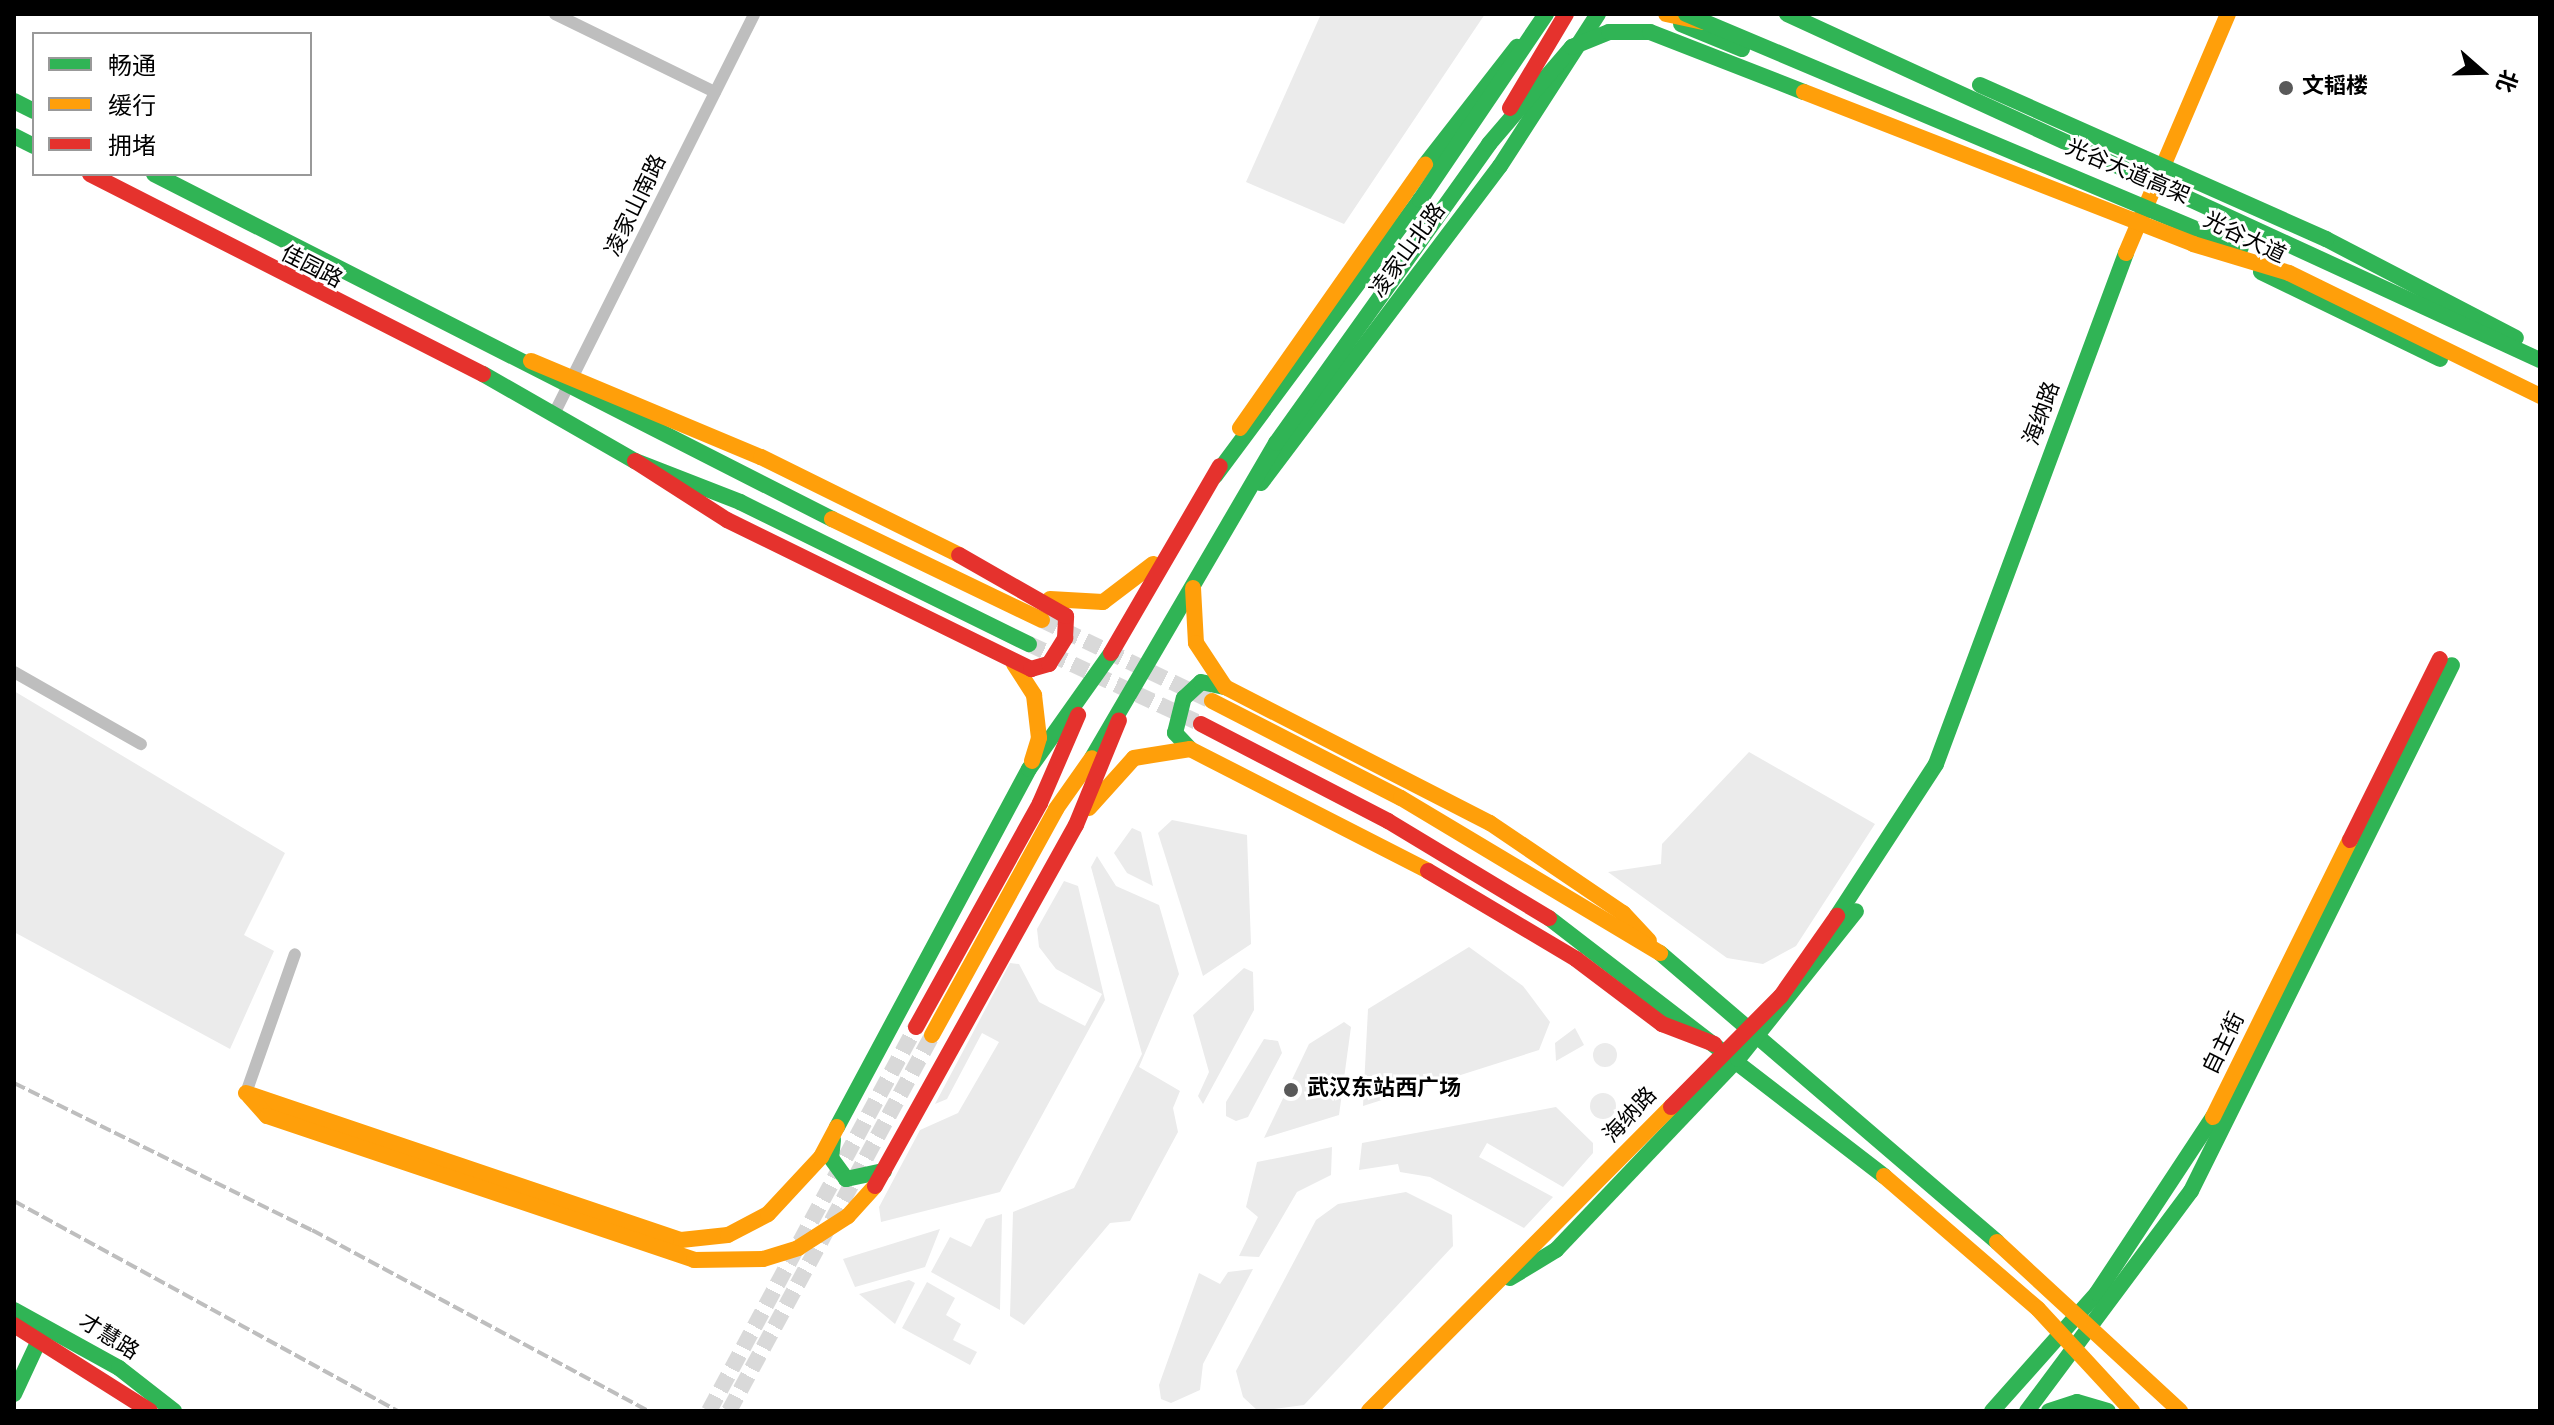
<!DOCTYPE html>
<html>
<head>
<meta charset="utf-8">
<style>
  body { margin:0 }
  #map { position:relative; width:2554px; height:1425px; overflow:hidden; background:#fff; font-family:Overpass,"Noto Sans SC",sans-serif }
  div>[style] { position:absolute }
  .green>* { inset:0; background:#ebebeb }
  .round { border-radius:50% }
  .secondary-tunnel>* { height:16px; margin-top:-8px; transform-origin:0; background:repeating-linear-gradient(90deg,#d9d9d9 0 16px,transparent 0 24px) }
  .street>* { height:12px; margin:-6px; padding:0 6px; transform-origin:6px; border-radius:6px; background:#bebebe }
  .fast>* { height:16px; margin:-8px; padding:0 8px; transform-origin:8px; border-radius:8px; background:#30b455 }
  .slow>* { height:16px; margin:-8px; padding:0 8px; transform-origin:8px; border-radius:8px; background:#ff9f0a }
  .jam>* { height:16px; margin:-8px; padding:0 8px; transform-origin:8px; border-radius:8px; background:#e5322d }
  .rail>* { height:4px; margin-top:-2px; transform-origin:0; background:repeating-linear-gradient(90deg,#bebebe 0 12px,transparent 0 16px) }
  .fast-bridge>* { height:16px; margin:-8px; padding:0 8px; transform-origin:8px; border-radius:8px; background:#30b455 }
  .slow-bridge>* { height:16px; margin:-8px; padding:0 8px; transform-origin:8px; border-radius:8px; background:#ff9f0a }
  .jam-bridge>* { height:16px; margin:-8px; padding:0 8px; transform-origin:8px; border-radius:8px; background:#e5322d }
  .dots>* { width:22px; height:22px; translate:-50% -50%; box-sizing:border-box; border:4px solid #fff; border-radius:50% }
  span { translate:-50% -50%; white-space:nowrap; text-align:center; line-height:1.15; -webkit-text-stroke:6px #fff; paint-order:stroke }
  .poi-label { font-size:22px; color:#000; font-weight:700 }
  .left { translate:0 -50%; text-align:left }
  .street-label { font-size:22px; color:#000 }
  .frame { position:absolute; inset:0; border:16px solid #000; pointer-events:none }
  .legend { position:absolute; left:32px; top:32px; width:280px; height:144px; box-sizing:border-box; background:#fff; border:2px solid #999; margin:0; padding:10px 14px; list-style:none; font-size:24px; color:#000 }
  .legend li { display:flex; align-items:center; gap:16px; height:40px }
  .legend b { width:40px; border:2px solid #999 }
  .north { position:absolute; left:2442px; top:32px; width:80px; height:80px; -webkit-text-stroke:6px #fff; paint-order:stroke; rotate:110deg; font-size:22px; font-weight:700; line-height:32px; text-align:center; color:#000 }
  .north::after { content:''; display:block; margin:auto; width:28px; height:36px; background:#000; clip-path:polygon(50% 0,100% 100%,50% 72%,0 100%) }
</style>
</head>
<body>
<div id="map">
  <div class="green">
    <div style="clip-path:polygon(1321px 14px,1485px 14px,1344px 224px,1246px 182px)"></div>
    <div style="clip-path:polygon(14px 691px,285px 853px,244px 935px,274px 951px,230px 1049px,14px 932px)"></div>
    <div style="clip-path:polygon(1749px 752px,1875px 824px,1796px 946px,1763px 964px,1727px 958px,1608px 872px,1661px 864px,1662px 844px)"></div>
    <div style="clip-path:polygon(1172px 820px,1247px 835px,1251px 944px,1203px 976px,1158px 833px)"></div>
    <div style="clip-path:polygon(1132px 828px,1141px 832px,1153px 886px,1127px 873px,1114px 853px)"></div>
    <div style="clip-path:polygon(1097px 856px,1116px 886px,1159px 905px,1179px 974px,1139px 1067px,1180px 1091px,1173px 1108px,1178px 1132px,1130px 1221px,1110px 1223px,1024px 1325px,1010px 1316px,1013px 1212px,1074px 1188px,1142px 1054px,1091px 867px)"></div>
    <div style="clip-path:polygon(1064px 881px,1078px 886px,1105px 1000px,1000px 1192px,881px 1222px,879px 1207px,920px 1130px,958px 1113px,999px 1042px,982px 1033px,947px 1099px,935px 1104px,1010px 963px,1019px 964px,1039px 1002px,1085px 1026px,1102px 994px,1056px 969px,1039px 947px,1037px 929px)"></div>
    <div style="clip-path:polygon(1469px 947px,1523px 986px,1550px 1022px,1539px 1050px,1363px 1106px,1368px 1009px)"></div>
    <div style="clip-path:polygon(1244px 968px,1253px 972px,1254px 1010px,1203px 1104px,1198px 1096px,1209px 1072px,1193px 1015px)"></div>
    <div style="clip-path:polygon(1344px 1022px,1351px 1027px,1339px 1115px,1264px 1138px,1309px 1044px)"></div>
    <div style="clip-path:polygon(1575px 1028px,1584px 1045px,1556px 1061px,1555px 1043px)"></div>
    <div style="clip-path:polygon(1264px 1039px,1278px 1041px,1282px 1053px,1248px 1117px,1236px 1121px,1226px 1116px,1226px 1102px)"></div>
    <div class="round" style="left:1593px;top:1043px;width:24px;height:24px"></div>
    <div class="round" style="left:1590px;top:1093px;width:26px;height:26px"></div>
    <div style="clip-path:polygon(1556px 1107px,1593px 1143px,1593px 1153px,1563px 1187px,1487px 1143px,1479px 1157px,1553px 1197px,1524px 1228px,1430px 1177px,1400px 1172px,1398px 1164px,1359px 1170px,1362px 1143px)"></div>
    <div style="clip-path:polygon(1332px 1147px,1331px 1175px,1297px 1192px,1259px 1257px,1239px 1256px,1258px 1217px,1246px 1207px,1257px 1162px)"></div>
    <div style="clip-path:polygon(1406px 1192px,1452px 1215px,1453px 1246px,1304px 1405px,1258px 1411px,1243px 1397px,1236px 1371px,1316px 1220px,1338px 1204px)"></div>
    <div style="clip-path:polygon(1002px 1214px,1000px 1310px,931px 1272px,950px 1237px,971px 1247px,986px 1219px)"></div>
    <div style="clip-path:polygon(940px 1229px,925px 1267px,855px 1287px,843px 1259px)"></div>
    <div style="clip-path:polygon(1253px 1269px,1203px 1364px,1200px 1390px,1171px 1403px,1161px 1399px,1159px 1385px,1199px 1273px,1220px 1284px,1228px 1272px)"></div>
    <div style="clip-path:polygon(909px 1280px,915px 1283px,895px 1324px,859px 1294px)"></div>
    <div style="clip-path:polygon(927px 1282px,955px 1298px,946px 1315px,961px 1324px,953px 1340px,977px 1352px,970px 1365px,902px 1328px)"></div>
  </div>
  <div class="secondary-tunnel">
    <div style="left:1042px;top:620px;width:188px;rotate:25.5deg"></div>
    <div style="left:1029px;top:644px;width:190px;rotate:24.9deg"></div>
    <div style="left:709px;top:1411px;width:436px;rotate:-61.7deg"></div>
    <div style="left:729px;top:1411px;width:427px;rotate:-61.6deg"></div>
  </div>
  <div class="street">
    <div style="left:555px;top:14px;width:178px;rotate:26deg"></div>
    <div style="left:554px;top:414px;width:447px;rotate:-63.4deg"></div>
    <div style="left:14px;top:672px;width:146px;rotate:29.6deg"></div>
    <div style="left:246px;top:1093px;width:147px;rotate:-70.6deg"></div>
  </div>
  <div class="fast">
    <div style="left:1681px;top:24px;width:66px;rotate:22.3deg"></div>
    <div style="left:14px;top:101px;width:22px;rotate:27deg"></div>
    <div style="left:14px;top:136px;width:22px;rotate:27deg"></div>
    <div style="left:1425px;top:165px;width:150px;rotate:-52.1deg"></div>
    <div style="left:154px;top:174px;width:761px;rotate:26.97deg"></div>
    <div style="left:2326px;top:239px;width:214px;rotate:27.5deg"></div>
    <div style="left:2261px;top:272px;width:199px;rotate:25.9deg"></div>
    <div style="left:483px;top:374px;width:175px;rotate:29.8deg"></div>
    <div style="left:635px;top:461px;width:113px;rotate:21.3deg"></div>
    <div style="left:740px;top:502px;width:322px;rotate:26.2deg"></div>
    <div style="left:1215px;top:476px;width:344px;rotate:-53.4deg"></div>
    <div style="left:1261px;top:483px;width:397px;rotate:-53deg"></div>
    <div style="left:1500px;top:166px;width:181px;rotate:-57.2deg"></div>
    <div style="left:1190px;top:749px;width:22px;rotate:-133deg"></div>
    <div style="left:1175px;top:733px;width:36px;rotate:-76deg"></div>
    <div style="left:1184px;top:698px;width:23px;rotate:-43deg"></div>
    <div style="left:1201px;top:682px;width:25px;rotate:12deg"></div>
    <div style="left:1092px;top:758px;width:365px;rotate:-59.7deg"></div>
    <div style="left:1276px;top:443px;width:367px;rotate:-54.5deg"></div>
    <div style="left:1837px;top:916px;width:181px;rotate:-56.9deg"></div>
    <div style="left:1936px;top:764px;width:545px;rotate:-69.6deg"></div>
    <div style="left:1549px;top:918px;width:423px;rotate:37.6deg"></div>
    <div style="left:1660px;top:953px;width:444px;rotate:40.6deg"></div>
    <div style="left:837px;top:1127px;width:406px;rotate:-61.8deg"></div>
    <div style="left:1029px;top:769px;width:142px;rotate:-54.7deg"></div>
    <div style="left:833px;top:1140px;width:18px;rotate:96deg"></div>
    <div style="left:831px;top:1158px;width:26px;rotate:54deg"></div>
    <div style="left:846px;top:1179px;width:39px;rotate:-12deg"></div>
    <div style="left:1510px;top:1278px;width:54px;rotate:-31.3deg"></div>
    <div style="left:1556px;top:1250px;width:264px;rotate:-46.4deg"></div>
    <div style="left:1738px;top:1059px;width:189px;rotate:-51.4deg"></div>
    <div style="left:14px;top:1310px;width:120px;rotate:28.9deg"></div>
    <div style="left:119px;top:1368px;width:70px;rotate:38deg"></div>
    <div style="left:14px;top:1394px;width:66px;rotate:-65deg"></div>
    <div style="left:1992px;top:1411px;width:158px;rotate:-48.3deg"></div>
    <div style="left:2097px;top:1293px;width:211px;rotate:-56.6deg"></div>
    <div style="left:2027px;top:1411px;width:274px;rotate:-53.3deg"></div>
    <div style="left:2191px;top:1191px;width:587px;rotate:-63.61deg"></div>
    <div style="left:2049px;top:1411px;width:29px;rotate:-18deg"></div>
    <div style="left:2077px;top:1402px;width:32px;rotate:16deg"></div>
  </div>
  <div class="slow">
    <div style="left:1666px;top:14px;width:39px;rotate:12deg"></div>
    <div style="left:2126px;top:253px;width:260px;rotate:-66.9deg"></div>
    <div style="left:2289px;top:273px;width:280px;rotate:26.1deg"></div>
    <div style="left:531px;top:361px;width:249px;rotate:22.7deg"></div>
    <div style="left:761px;top:457px;width:221px;rotate:26.3deg"></div>
    <div style="left:1240px;top:428px;width:322px;rotate:-54.9deg"></div>
    <div style="left:832px;top:519px;width:233px;rotate:25.7deg"></div>
    <div style="left:1193px;top:588px;width:55px;rotate:86.9deg"></div>
    <div style="left:1196px;top:643px;width:53px;rotate:56.6deg"></div>
    <div style="left:1225px;top:687px;width:298px;rotate:27.2deg"></div>
    <div style="left:1490px;top:823px;width:161px;rotate:34.1deg"></div>
    <div style="left:1623px;top:913px;width:38px;rotate:47deg"></div>
    <div style="left:1050px;top:599px;width:53px;rotate:3.2deg"></div>
    <div style="left:1103px;top:602px;width:63px;rotate:-37.2deg"></div>
    <div style="left:1014px;top:664px;width:37px;rotate:57deg"></div>
    <div style="left:1034px;top:695px;width:43px;rotate:83.4deg"></div>
    <div style="left:1039px;top:738px;width:24px;rotate:107deg"></div>
    <div style="left:1212px;top:701px;width:212px;rotate:27.2deg"></div>
    <div style="left:1401px;top:798px;width:302px;rotate:30.9deg"></div>
    <div style="left:1089px;top:808px;width:67px;rotate:-48deg"></div>
    <div style="left:1134px;top:758px;width:57px;rotate:-9.1deg"></div>
    <div style="left:1190px;top:749px;width:267px;rotate:27.1deg"></div>
    <div style="left:932px;top:1035px;width:258px;rotate:-61.2deg"></div>
    <div style="left:1056px;top:809px;width:62px;rotate:-54.8deg"></div>
    <div style="left:246px;top:1093px;width:459px;rotate:18.7deg"></div>
    <div style="left:681px;top:1240px;width:47px;rotate:-6.1deg"></div>
    <div style="left:728px;top:1235px;width:45px;rotate:-27.7deg"></div>
    <div style="left:768px;top:1214px;width:78px;rotate:-47.1deg"></div>
    <div style="left:821px;top:1157px;width:34px;rotate:-62deg"></div>
    <div style="left:249px;top:1096px;width:27px;rotate:48deg"></div>
    <div style="left:267px;top:1116px;width:451px;rotate:18.6deg"></div>
    <div style="left:694px;top:1260px;width:69px;rotate:-0.8deg"></div>
    <div style="left:763px;top:1259px;width:37px;rotate:-17deg"></div>
    <div style="left:798px;top:1248px;width:59px;rotate:-32.6deg"></div>
    <div style="left:848px;top:1216px;width:40px;rotate:-48deg"></div>
    <div style="left:2213px;top:1117px;width:309px;rotate:-63.7deg"></div>
    <div style="left:1884px;top:1176px;width:203px;rotate:40.8deg"></div>
    <div style="left:2038px;top:1309px;width:139px;rotate:47.3deg"></div>
    <div style="left:1997px;top:1242px;width:249px;rotate:42.7deg"></div>
    <div style="left:1369px;top:1411px;width:429px;rotate:-45.2deg"></div>
  </div>
  <div class="jam">
    <div style="left:90px;top:174px;width:441px;rotate:27deg"></div>
    <div style="left:635px;top:461px;width:109px;rotate:32.7deg"></div>
    <div style="left:727px;top:520px;width:339px;rotate:26.1deg"></div>
    <div style="left:1031px;top:669px;width:19px;rotate:-16deg"></div>
    <div style="left:1049px;top:664px;width:31px;rotate:-58deg"></div>
    <div style="left:1065px;top:638px;width:22px;rotate:-87deg"></div>
    <div style="left:1066px;top:616px;width:123px;rotate:-150.3deg"></div>
    <div style="left:1111px;top:653px;width:216px;rotate:-59.8deg"></div>
    <div style="left:1201px;top:724px;width:211px;rotate:27.4deg"></div>
    <div style="left:1388px;top:821px;width:188px;rotate:31.1deg"></div>
    <div style="left:2350px;top:840px;width:202px;rotate:-63.6deg"></div>
    <div style="left:1428px;top:871px;width:172px;rotate:30.7deg"></div>
    <div style="left:1576px;top:959px;width:108px;rotate:37.1deg"></div>
    <div style="left:1662px;top:1024px;width:56px;rotate:21deg"></div>
    <div style="left:916px;top:1027px;width:256px;rotate:-61deg"></div>
    <div style="left:1040px;top:803px;width:96px;rotate:-66.6deg"></div>
    <div style="left:1671px;top:1107px;width:156px;rotate:-45.3deg"></div>
    <div style="left:1781px;top:996px;width:98px;rotate:-55deg"></div>
    <div style="left:875px;top:1186px;width:413px;rotate:-60.9deg"></div>
    <div style="left:1076px;top:825px;width:113px;rotate:-67.7deg"></div>
    <div style="left:14px;top:1325px;width:161px;rotate:32.3deg"></div>
  </div>
  <div class="rail">
    <div style="left:14px;top:1083px;width:332px;rotate:26.3deg"></div>
    <div style="left:312px;top:1230px;width:382px;rotate:28.3deg"></div>
    <div style="left:14px;top:1201px;width:438px;rotate:28.7deg"></div>
  </div>
  <div class="fast-bridge">
    <div style="left:1686px;top:14px;width:602px;rotate:22.86deg"></div>
    <div style="left:1787px;top:14px;width:829px;rotate:24.68deg"></div>
    <div style="left:1980px;top:85px;width:379px;rotate:24deg"></div>
    <div style="left:1489px;top:144px;width:128px;rotate:-49.4deg"></div>
    <div style="left:1572px;top:47px;width:40px;rotate:-22deg"></div>
    <div style="left:1609px;top:32px;width:41px"></div>
    <div style="left:1650px;top:32px;width:165px;rotate:21.3deg"></div>
    <div style="left:1420px;top:200px;width:225px;rotate:-55.9deg"></div>
  </div>
  <div class="slow-bridge">
    <div style="left:1804px;top:92px;width:418px;rotate:21.3deg"></div>
    <div style="left:2193px;top:244px;width:100px;rotate:16.8deg"></div>
  </div>
  <div class="jam-bridge">
    <div style="left:1510px;top:108px;width:109px;rotate:-59.2deg"></div>
  </div>
  <div class="dots">
    <div style="left:2286px;top:88px;background:#595959"></div>
    <div style="left:1291px;top:1090px;background:#595959"></div>
  </div>
  <div class="poi-label">
    <span class="left" style="left:2302px;top:88px">文韬楼</span>
    <span class="left" style="left:1307px;top:1090px">武汉东站西广场</span>
  </div>
  <div class="street-label">
    <span style="left:2127px;top:173px;rotate:23deg">光谷大道高架</span>
    <span style="left:637px;top:206px;rotate:-64deg">凌家山南路</span>
    <span style="left:2244px;top:239px;rotate:26deg">光谷大道</span>
    <span style="left:1409px;top:251px;rotate:-54deg">凌家山北路</span>
    <span style="left:311px;top:268px;rotate:27deg">佳园路</span>
    <span style="left:2043px;top:414px;rotate:-70deg">海纳路</span>
    <span style="left:2225px;top:1044px;rotate:-64deg">自主街</span>
    <span style="left:1631px;top:1116px;rotate:-47deg">海纳路</span>
    <span style="left:108px;top:1338px;rotate:32deg">才慧路</span>
  </div>
  <div class="frame"></div>
  <ul class="legend">
  <li><b style="height:10px;background:#30b455"></b>畅通</li>
  <li><b style="height:10px;background:#ff9f0a"></b>缓行</li>
  <li><b style="height:10px;background:#e5322d"></b>拥堵</li>
  </ul>
  <div class="north">北</div>
</div>
</body>
</html>
